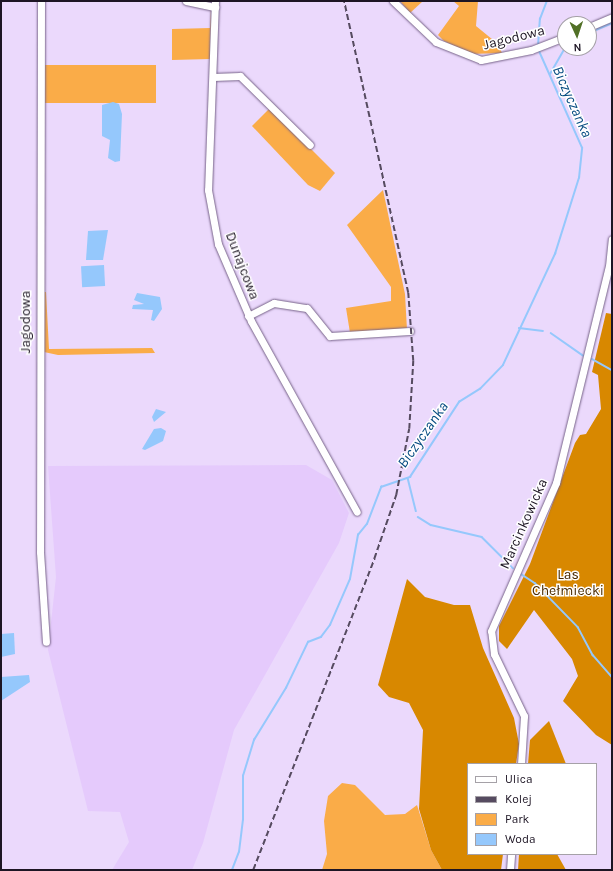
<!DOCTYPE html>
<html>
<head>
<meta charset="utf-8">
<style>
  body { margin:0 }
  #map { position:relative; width:613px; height:871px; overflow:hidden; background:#ebd9fc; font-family:Karla,sans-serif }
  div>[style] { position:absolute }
  .built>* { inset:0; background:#e5cafc }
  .green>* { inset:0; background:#faac48; transform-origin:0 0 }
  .forest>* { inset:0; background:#d88800 }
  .water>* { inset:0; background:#95c8fc; transform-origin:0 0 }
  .stream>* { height:1.5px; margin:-0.75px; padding:0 0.75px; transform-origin:0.75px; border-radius:0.75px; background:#95c8fc }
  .roads { filter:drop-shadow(0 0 1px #776389) drop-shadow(0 0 1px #776389) }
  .minor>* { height:7px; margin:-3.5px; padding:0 3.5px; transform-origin:3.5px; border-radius:3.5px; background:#fff }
  .rail>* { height:1.5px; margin-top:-0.75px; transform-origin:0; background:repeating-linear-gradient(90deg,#564b60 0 6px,transparent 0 9px) }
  span { translate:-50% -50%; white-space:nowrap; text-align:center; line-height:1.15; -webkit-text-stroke:3px #fff; paint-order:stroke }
  .street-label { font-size:14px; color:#1d1524 }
  .park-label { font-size:14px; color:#4a2b00 }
  .water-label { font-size:15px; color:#074c82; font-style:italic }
  .frame { position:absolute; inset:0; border:2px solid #1d1524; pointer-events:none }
  .legend { position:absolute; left:467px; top:763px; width:130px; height:92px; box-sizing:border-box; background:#fff; border:1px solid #a5a1a7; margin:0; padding:5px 7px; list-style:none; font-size:12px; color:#1d1524 }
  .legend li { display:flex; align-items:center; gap:8px; height:20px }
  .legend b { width:20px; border:1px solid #a5a1a7 }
  .north { position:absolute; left:557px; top:16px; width:40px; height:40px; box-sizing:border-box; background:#fff; border:1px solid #a5a1a7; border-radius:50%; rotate:177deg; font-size:11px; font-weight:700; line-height:16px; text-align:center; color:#1d1524 }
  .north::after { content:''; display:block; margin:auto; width:14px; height:18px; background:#517026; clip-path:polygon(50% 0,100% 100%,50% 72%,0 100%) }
</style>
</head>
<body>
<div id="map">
  <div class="built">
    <div style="clip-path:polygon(306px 465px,332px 480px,349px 513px,339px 543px,234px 730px,203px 843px,192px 870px,112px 870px,129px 842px,120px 812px,88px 811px,48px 650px,56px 577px,48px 466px)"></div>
  </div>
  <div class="green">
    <div style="clip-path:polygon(400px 1px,423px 1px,410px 13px)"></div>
    <div style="clip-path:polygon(453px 1px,478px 1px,476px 26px,498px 44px,502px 53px,470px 54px,444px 41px,438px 35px,459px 6px)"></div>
    <div style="clip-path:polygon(211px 7px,210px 59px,172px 60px,172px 29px,210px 28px)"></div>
    <div style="left:45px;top:65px;width:111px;height:38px"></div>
    <div style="clip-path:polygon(270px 108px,335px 173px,320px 191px,308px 185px,252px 126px)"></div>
    <div style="clip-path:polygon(383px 190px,405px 294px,407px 330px,350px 333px,346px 308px,391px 301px,391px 287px,347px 225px)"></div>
    <div style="clip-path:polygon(42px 292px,46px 292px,49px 349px,152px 348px,155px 353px,58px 355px,44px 352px)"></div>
    <div style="clip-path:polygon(342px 783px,355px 785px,385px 815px,405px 814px,417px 805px,431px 850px,442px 870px,322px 870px,327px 854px,324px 821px,328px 796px)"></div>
  </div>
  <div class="forest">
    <div style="clip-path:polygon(606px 313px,612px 314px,612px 745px,596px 735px,563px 701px,578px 676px,572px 659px,534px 610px,507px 649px,499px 641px,499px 626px,530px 564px,575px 443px,580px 435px,586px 434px,601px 409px,598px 375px,592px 372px)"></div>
    <div style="clip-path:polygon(407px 579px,425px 597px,454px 605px,470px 605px,483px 648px,514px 718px,519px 744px,516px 764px,468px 764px,468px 854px,503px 854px,501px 870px,442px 870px,431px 850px,419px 809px,423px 730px,409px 703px,389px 697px,378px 685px)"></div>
    <div style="clip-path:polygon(549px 721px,566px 764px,528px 764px,530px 740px)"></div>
    <div style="clip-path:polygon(519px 854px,557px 854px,566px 870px,518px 870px)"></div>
  </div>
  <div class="water">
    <div style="clip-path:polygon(113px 102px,119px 104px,122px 114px,120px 161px,115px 162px,108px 158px,110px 140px,102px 136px,102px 105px)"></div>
    <div style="clip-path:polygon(108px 230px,103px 260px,86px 260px,88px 231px)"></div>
    <div style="left:104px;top:265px;width:21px;height:23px;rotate:87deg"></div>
    <div style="clip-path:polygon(137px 293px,160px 297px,162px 309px,154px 321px,151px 320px,153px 310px,132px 309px,133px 305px,144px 304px,134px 300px)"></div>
    <div style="clip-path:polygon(156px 409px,166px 412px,154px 422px,152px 417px)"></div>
    <div style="clip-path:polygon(161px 428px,166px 431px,163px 441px,145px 450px,142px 449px,154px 429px)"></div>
    <div style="clip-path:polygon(14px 633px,15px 654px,1px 657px,1px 634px)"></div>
    <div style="clip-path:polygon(29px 675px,30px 682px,1px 701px,1px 677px)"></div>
  </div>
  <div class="stream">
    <div style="left:589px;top:33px;width:25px;rotate:-23deg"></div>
    <div style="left:538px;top:46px;width:27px;rotate:-86deg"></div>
    <div style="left:540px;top:19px;width:19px;rotate:-69deg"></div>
    <div style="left:550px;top:74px;width:30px;rotate:-60deg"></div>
    <div style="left:519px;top:328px;width:24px;rotate:7deg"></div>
    <div style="left:551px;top:333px;width:39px;rotate:35deg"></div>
    <div style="left:592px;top:359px;width:23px;rotate:29deg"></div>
    <div style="left:408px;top:478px;width:34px;rotate:76deg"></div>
    <div style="left:418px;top:517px;width:15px;rotate:32deg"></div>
    <div style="left:431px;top:525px;width:52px;rotate:13.2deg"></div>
    <div style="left:482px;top:537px;width:44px;rotate:45deg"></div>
    <div style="left:521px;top:574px;width:17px;rotate:33deg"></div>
    <div style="left:535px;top:583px;width:62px;rotate:45.7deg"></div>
    <div style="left:578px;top:627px;width:32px;rotate:62deg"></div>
    <div style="left:593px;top:655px;width:29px;rotate:49deg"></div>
    <div style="left:232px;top:870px;width:19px;rotate:-69deg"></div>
    <div style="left:239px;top:852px;width:32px;rotate:-83deg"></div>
    <div style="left:243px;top:820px;width:44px;rotate:-90deg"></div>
    <div style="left:243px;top:776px;width:38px;rotate:-73deg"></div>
    <div style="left:254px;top:740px;width:61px;rotate:-58.4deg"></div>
    <div style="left:286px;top:688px;width:51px;rotate:-64.4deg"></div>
    <div style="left:308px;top:642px;width:14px;rotate:-21deg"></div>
    <div style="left:321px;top:637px;width:15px;rotate:-53deg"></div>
    <div style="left:330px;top:625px;width:50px;rotate:-66.5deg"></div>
    <div style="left:350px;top:579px;width:45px;rotate:-79.7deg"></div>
    <div style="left:358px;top:535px;width:14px;rotate:-51deg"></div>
    <div style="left:367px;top:524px;width:40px;rotate:-69deg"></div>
    <div style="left:381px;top:487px;width:31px;rotate:-19deg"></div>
    <div style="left:410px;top:477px;width:90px;rotate:-56.8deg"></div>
    <div style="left:459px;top:402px;width:25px;rotate:-32deg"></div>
    <div style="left:480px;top:389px;width:33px;rotate:-46deg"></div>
    <div style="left:503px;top:365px;width:123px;rotate:-64.9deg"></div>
    <div style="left:555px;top:254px;width:80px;rotate:-72.5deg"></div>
    <div style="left:579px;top:178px;width:30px;rotate:-84deg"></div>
    <div style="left:582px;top:148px;width:108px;rotate:-114deg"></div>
  </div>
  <div class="roads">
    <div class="minor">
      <div style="left:41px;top:1px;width:551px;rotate:90.1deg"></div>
      <div style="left:40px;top:552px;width:90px;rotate:86.2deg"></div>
      <div style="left:186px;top:1px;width:30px;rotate:12deg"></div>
      <div style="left:215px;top:1px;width:189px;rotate:92.1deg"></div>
      <div style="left:208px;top:190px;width:55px;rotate:79.5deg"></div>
      <div style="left:218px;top:244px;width:84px;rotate:66.8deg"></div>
      <div style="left:251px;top:321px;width:218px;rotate:61deg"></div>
      <div style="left:393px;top:1px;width:59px;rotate:43.6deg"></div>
      <div style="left:436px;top:42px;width:48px;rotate:21.8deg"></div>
      <div style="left:481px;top:60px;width:51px;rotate:-11.3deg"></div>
      <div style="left:531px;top:50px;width:36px;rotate:-21deg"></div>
      <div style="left:589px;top:27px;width:25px;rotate:-23deg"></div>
      <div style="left:213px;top:77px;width:27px;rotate:-2deg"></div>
      <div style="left:240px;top:76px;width:98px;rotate:44.6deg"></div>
      <div style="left:248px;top:316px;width:29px;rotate:-27deg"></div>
      <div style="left:274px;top:303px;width:33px;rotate:9deg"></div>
      <div style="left:307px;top:308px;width:36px;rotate:51deg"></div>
      <div style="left:330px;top:336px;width:80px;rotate:-3.6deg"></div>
      <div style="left:521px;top:764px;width:48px;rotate:-86.4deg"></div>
      <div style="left:524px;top:716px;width:69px;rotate:-115.8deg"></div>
      <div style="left:494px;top:654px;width:23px;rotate:-97deg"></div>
      <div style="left:491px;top:631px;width:162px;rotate:-66.3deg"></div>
      <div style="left:556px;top:483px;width:223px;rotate:-76.3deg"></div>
      <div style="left:609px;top:266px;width:27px;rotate:-84deg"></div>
      <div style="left:510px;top:870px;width:16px;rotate:-86deg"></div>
    </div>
  </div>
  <div class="rail">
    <div style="left:253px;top:870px;width:334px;rotate:-68.7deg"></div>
    <div style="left:374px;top:559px;width:68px;rotate:-71deg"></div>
    <div style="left:396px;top:495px;width:67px;rotate:-78.9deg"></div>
    <div style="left:409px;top:429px;width:68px;rotate:-86.6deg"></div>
    <div style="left:413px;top:361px;width:68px;rotate:-94.2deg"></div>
    <div style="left:408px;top:293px;width:299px;rotate:-102.4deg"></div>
  </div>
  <div class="street-label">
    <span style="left:514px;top:38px;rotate:-14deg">Jagodowa</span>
    <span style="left:242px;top:266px;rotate:69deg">Dunajcowa</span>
    <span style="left:26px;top:322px;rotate:-90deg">Jagodowa</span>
    <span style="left:524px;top:524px;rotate:-66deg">Marcinkowicka</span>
  </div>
  <div class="park-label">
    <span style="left:568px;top:583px">Las<br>Chełmiecki</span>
  </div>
  <div class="water-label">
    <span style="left:572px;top:102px;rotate:66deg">Biczyczanka</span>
    <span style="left:423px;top:435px;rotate:-55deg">Biczyczanka</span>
  </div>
  <div class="frame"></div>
  <ul class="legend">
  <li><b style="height:5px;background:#fff"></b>Ulica</li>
  <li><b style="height:5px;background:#564b60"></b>Kolej</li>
  <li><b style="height:11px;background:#faac48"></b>Park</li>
  <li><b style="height:11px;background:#95c8fc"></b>Woda</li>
  </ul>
  <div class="north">N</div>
</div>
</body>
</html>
